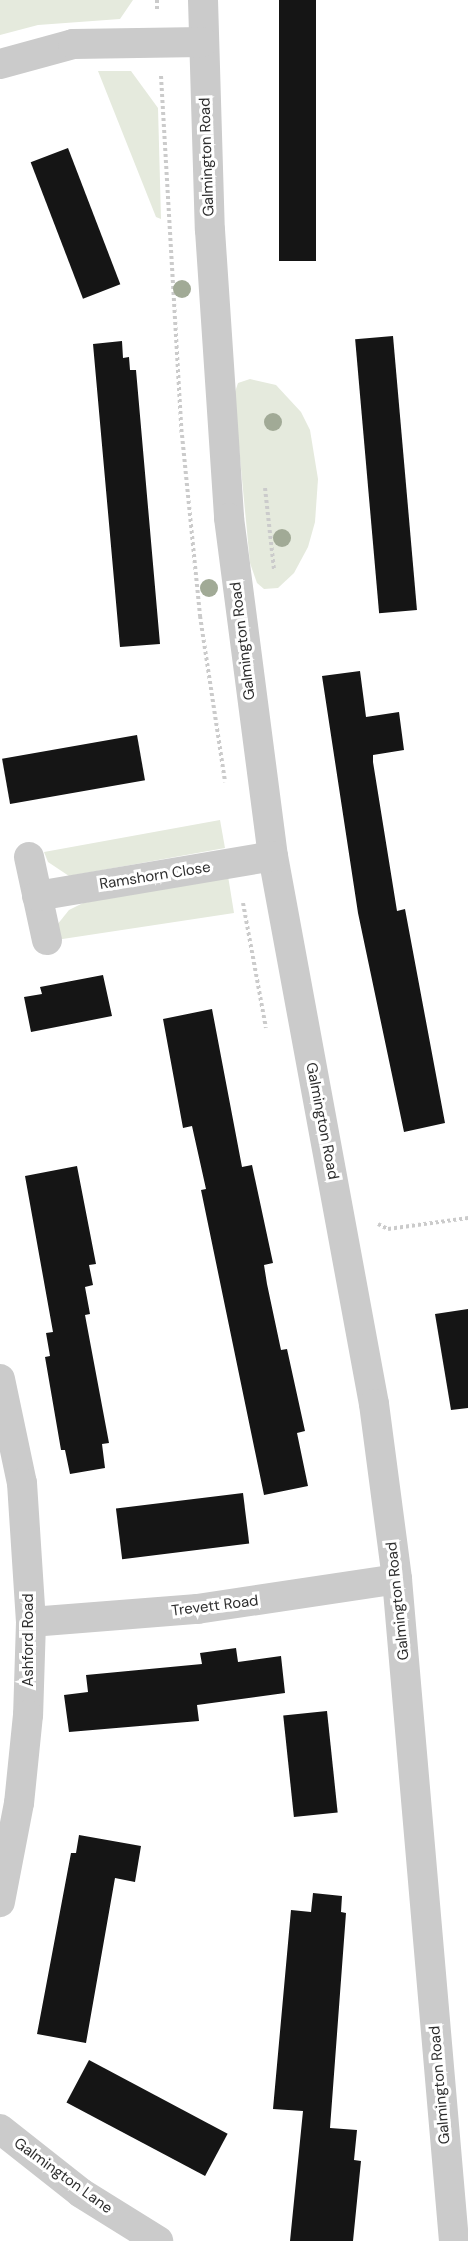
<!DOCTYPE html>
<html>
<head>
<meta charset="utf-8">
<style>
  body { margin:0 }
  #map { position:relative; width:468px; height:2241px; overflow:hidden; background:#fff; font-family:"DM Sans",sans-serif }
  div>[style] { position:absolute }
  .green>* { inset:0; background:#e5eadd }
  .building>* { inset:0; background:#151515; transform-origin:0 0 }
  .path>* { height:4px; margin-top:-2px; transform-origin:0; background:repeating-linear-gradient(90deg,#cbcbcb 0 3px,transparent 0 6px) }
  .minor>* { height:30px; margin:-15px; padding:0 15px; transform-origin:15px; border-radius:15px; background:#cbcbcb }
  .trees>* { width:18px; height:18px; margin:-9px; border-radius:50%; background:#a1aa96 }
  span { translate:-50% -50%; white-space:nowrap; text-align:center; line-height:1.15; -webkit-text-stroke:6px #fff; paint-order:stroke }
  .street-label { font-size:15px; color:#2e2e2e }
</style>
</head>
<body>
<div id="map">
  <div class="green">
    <div style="clip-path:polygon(0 0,133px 0,120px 19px,38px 25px,0 35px)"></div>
    <div style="clip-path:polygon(98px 71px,131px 71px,158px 108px,161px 219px,156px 217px)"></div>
    <div style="clip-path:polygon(250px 379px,276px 385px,301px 412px,310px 430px,318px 479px,315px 522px,308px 547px,294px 573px,278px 588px,264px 589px,257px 583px,250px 563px,234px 395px,238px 383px)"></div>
    <div style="clip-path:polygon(220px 820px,225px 848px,69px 876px,48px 862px,44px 852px)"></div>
    <div style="clip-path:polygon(228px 876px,234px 913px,56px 940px,57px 925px,69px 910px,83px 903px)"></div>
  </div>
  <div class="building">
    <div style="left:279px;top:0;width:37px;height:261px"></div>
    <div style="left:68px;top:148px;width:146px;height:40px;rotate:69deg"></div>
    <div style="left:393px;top:336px;width:275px;height:38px;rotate:85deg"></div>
    <div style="clip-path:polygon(122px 341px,123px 358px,129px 357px,130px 370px,136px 370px,160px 644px,120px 647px,93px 344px)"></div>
    <div style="clip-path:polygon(360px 671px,366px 717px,399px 712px,404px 750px,373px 755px,373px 762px,397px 911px,405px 909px,445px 1123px,404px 1132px,358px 913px,322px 676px)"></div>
    <div style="left:137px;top:735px;width:46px;height:137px;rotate:80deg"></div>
    <div style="clip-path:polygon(103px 975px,112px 1016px,31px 1032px,24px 997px,42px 994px,40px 987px)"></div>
    <div style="clip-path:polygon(212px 1009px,242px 1167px,252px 1165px,273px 1263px,264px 1265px,267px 1284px,281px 1350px,287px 1349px,305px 1431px,297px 1433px,308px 1486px,264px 1495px,201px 1190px,206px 1189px,192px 1126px,183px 1128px,163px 1019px)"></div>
    <div style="clip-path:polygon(77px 1166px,96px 1264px,89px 1265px,93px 1285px,85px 1287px,90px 1314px,85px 1315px,109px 1443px,102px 1444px,105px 1468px,70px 1474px,65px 1450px,61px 1450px,45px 1357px,50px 1356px,46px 1333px,53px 1332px,25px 1176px)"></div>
    <div style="clip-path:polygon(468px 1309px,468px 1408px,451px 1410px,435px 1314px)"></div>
    <div style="left:243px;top:1493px;width:51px;height:128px;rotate:83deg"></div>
    <div style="clip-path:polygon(236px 1648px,238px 1662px,281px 1656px,285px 1693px,197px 1705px,199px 1721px,69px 1732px,64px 1695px,88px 1692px,86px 1675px,202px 1664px,200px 1653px)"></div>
    <div style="left:327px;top:1711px;width:102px;height:44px;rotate:84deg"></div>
    <div style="clip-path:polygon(79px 1835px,141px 1846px,135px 1882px,115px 1878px,86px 2043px,37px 2034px,71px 1853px,76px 1853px)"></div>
    <div style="clip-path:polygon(313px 1893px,342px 1896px,341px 1912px,346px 1913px,330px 2128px,357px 2130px,354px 2160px,361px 2161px,353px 2241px,290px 2241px,303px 2111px,273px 2109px,291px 1910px,311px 1912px)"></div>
    <div style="left:89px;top:2060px;width:157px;height:48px;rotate:28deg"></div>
  </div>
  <div class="path">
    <div style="left:157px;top:9px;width:9px;rotate:-90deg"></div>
    <div style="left:161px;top:76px;width:360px;rotate:86.7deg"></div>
    <div style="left:182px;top:435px;width:182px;rotate:84.3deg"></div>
    <div style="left:200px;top:616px;width:168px;rotate:81.4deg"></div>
    <div style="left:265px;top:488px;width:82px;rotate:83.7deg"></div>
    <div style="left:243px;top:903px;width:127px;rotate:79.6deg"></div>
    <div style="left:378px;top:1224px;width:11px;rotate:27deg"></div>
    <div style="left:388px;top:1229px;width:81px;rotate:-7.8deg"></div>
  </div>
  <div class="minor">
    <div style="left:203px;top:0;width:230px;rotate:88.3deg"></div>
    <div style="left:210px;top:230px;width:289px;rotate:86.2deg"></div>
    <div style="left:229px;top:518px;width:341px;rotate:82.6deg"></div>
    <div style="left:273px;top:856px;width:557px;rotate:79.56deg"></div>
    <div style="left:374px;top:1404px;width:177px;rotate:82.5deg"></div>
    <div style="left:397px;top:1579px;width:664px;rotate:85.08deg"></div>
    <div style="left:0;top:64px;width:76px;rotate:-15.3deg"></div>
    <div style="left:73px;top:44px;width:130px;rotate:-0.9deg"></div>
    <div style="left:29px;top:857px;width:85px;rotate:77.8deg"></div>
    <div style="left:37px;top:896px;width:239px;rotate:-9.6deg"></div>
    <div style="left:0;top:1379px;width:106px;rotate:78.1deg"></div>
    <div style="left:22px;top:1483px;width:139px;rotate:86.3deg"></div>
    <div style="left:31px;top:1622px;width:93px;rotate:91.8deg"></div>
    <div style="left:28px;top:1715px;width:88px;rotate:95.8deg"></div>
    <div style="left:19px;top:1803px;width:101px;rotate:100.9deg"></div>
    <div style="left:31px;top:1622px;width:167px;rotate:-4.5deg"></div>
    <div style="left:197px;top:1609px;width:202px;rotate:-8.5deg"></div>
    <div style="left:0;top:2129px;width:103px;rotate:38.3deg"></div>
    <div style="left:81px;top:2193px;width:91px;rotate:31.9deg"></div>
  </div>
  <div class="trees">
    <div style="left:182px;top:289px"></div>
    <div style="left:273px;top:422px"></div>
    <div style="left:282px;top:538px"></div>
    <div style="left:209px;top:588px"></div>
  </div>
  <div class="street-label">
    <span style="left:207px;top:157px;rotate:-92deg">Galmington Road</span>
    <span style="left:243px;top:641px;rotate:-97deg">Galmington Road</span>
    <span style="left:155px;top:876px;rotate:-9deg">Ramshorn Close</span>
    <span style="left:322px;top:1121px;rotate:79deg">Galmington Road</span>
    <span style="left:398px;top:1601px;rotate:-96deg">Galmington Road</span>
    <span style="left:215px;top:1606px;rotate:-7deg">Trevett Road</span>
    <span style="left:29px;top:1640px;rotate:-90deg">Ashford Road</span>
    <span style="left:440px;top:2085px;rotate:-95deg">Galmington Road</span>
    <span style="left:63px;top:2176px;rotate:36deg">Galmington Lane</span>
  </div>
</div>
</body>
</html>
